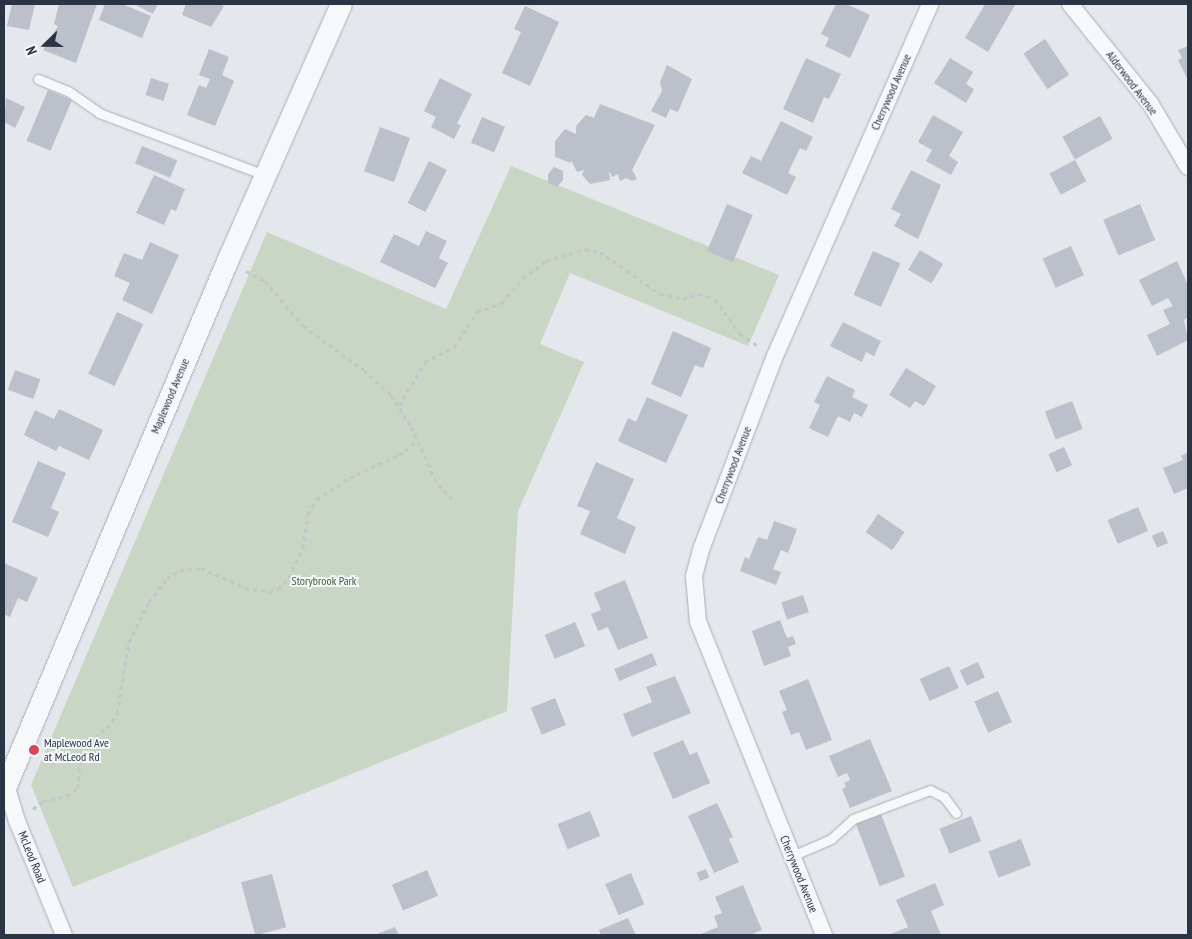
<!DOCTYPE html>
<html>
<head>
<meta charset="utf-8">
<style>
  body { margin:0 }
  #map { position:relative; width:1192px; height:939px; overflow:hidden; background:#e4e7ec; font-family:"PT Sans Narrow",sans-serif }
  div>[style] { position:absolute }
  .green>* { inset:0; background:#c9d6c5 }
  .building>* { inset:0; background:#bbc0ca; transform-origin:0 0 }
  .path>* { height:3px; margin-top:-1.5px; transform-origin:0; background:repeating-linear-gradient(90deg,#c2c5cb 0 4px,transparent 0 8px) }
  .roads { filter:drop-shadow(0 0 1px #a9aeb7) drop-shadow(0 0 1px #a9aeb7) }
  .service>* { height:9px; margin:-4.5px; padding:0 4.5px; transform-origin:4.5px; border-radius:4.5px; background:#f7f8fa }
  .minor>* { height:16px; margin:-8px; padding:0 8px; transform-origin:8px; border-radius:8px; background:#f7f8fa }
  .tertiary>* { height:21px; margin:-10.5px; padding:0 10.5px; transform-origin:10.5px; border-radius:10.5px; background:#f7f8fa }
  .dots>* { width:14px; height:14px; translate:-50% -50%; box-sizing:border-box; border:2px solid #f4f6f9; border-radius:50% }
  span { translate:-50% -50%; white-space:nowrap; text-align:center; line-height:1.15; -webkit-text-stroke:4px #f4f6f9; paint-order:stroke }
  .street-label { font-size:12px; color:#2b3445 }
  .park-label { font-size:12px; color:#3f6138 }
  .poi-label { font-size:12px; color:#2b3445 }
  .left { translate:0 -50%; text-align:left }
  .frame { position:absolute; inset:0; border:5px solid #2b3445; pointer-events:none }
  .north { position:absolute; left:20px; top:20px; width:50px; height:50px; -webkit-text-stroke:4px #f4f6f9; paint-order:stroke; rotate:248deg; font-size:14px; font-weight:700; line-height:20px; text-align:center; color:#2b3445 }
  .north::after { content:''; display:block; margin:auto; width:18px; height:22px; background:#2b3445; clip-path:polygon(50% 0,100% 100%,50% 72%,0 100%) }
</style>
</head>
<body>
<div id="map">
  <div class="green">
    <div style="clip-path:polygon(511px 166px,779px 275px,748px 346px,570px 273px,540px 344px,584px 362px,518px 511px,507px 711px,73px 887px,31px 785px,267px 232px,446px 309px)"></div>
  </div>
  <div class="building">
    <div style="clip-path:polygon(12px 4px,35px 4px,29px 30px,7px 26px)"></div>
    <div style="clip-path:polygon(59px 4px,97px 4px,76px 63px,43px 50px,58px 26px,54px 24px)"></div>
    <div style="clip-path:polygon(105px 4px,122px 4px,151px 16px,142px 38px,99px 20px)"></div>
    <div style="clip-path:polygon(134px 4px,158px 4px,153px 14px)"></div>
    <div style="clip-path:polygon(186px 4px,217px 4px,224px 6px,211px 27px,182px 15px)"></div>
    <div style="clip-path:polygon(836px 4px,846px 4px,870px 15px,850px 58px,825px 46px,829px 38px,821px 34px)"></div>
    <div style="clip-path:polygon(985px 4px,1015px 5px,988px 52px,965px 38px)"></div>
    <div style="clip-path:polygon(525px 6px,559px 22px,530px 86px,502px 73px,521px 32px,514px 29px)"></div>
    <div style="left:1045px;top:39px;width:43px;height:26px;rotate:56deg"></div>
    <div style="clip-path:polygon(1188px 46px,1188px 80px,1178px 60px,1182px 58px,1178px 50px)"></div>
    <div style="clip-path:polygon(209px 49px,229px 57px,222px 75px,234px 81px,215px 126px,187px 115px,199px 85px,206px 88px,210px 79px,199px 75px)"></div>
    <div style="clip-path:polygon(806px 58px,841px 74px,829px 99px,824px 97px,813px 123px,783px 109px)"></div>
    <div style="clip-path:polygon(950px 58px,973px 72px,966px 84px,974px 89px,966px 103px,934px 83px)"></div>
    <div style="clip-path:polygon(667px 65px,692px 79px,678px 112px,670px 109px,666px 118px,651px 111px,662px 91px,660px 82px)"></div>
    <div style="left:151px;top:78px;width:19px;height:18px;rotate:18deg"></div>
    <div style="clip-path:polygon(440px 78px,472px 94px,457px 124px,461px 125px,454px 139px,431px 127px,436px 117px,424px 111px)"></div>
    <div style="left:48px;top:90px;width:26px;height:55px;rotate:23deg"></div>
    <div style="clip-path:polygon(6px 98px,25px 107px,15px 128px,4px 122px)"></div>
    <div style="clip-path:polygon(600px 104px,655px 125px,632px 170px,637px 179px,632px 181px,626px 178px,620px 181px,618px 174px,612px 177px,609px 171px,610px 180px,590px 184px,582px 175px,584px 170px,577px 172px,571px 160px,571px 163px,555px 157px,555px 141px,565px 129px,576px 134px,576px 126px,586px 115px,594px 118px)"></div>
    <div style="clip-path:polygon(933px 115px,963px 132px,949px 156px,958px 162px,951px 175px,926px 161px,932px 150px,918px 142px)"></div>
    <div style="left:1100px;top:116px;width:26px;height:43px;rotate:61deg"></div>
    <div style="left:482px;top:117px;width:25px;height:28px;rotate:23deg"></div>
    <div style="clip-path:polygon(781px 121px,813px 137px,806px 151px,800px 148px,788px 173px,796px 177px,787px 195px,742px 173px,751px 156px,761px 161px)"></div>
    <div style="left:380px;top:127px;width:32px;height:47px;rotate:20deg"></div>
    <div style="left:142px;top:146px;width:38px;height:19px;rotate:22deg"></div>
    <div style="left:1075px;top:160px;width:24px;height:29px;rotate:62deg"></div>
    <div style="left:429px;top:161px;width:20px;height:47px;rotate:27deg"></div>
    <div style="clip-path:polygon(554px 167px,563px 171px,563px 180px,557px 187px,548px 183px,548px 174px)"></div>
    <div style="clip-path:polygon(911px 170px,941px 185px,918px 239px,894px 226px,901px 214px,891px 209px)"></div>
    <div style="clip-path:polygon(154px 175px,185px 189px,176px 211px,171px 209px,164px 225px,136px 213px)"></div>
    <div style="left:727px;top:204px;width:28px;height:51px;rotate:23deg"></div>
    <div style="left:1140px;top:204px;width:39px;height:40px;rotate:67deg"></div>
    <div style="clip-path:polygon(426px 231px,447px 241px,439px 258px,448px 263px,435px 288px,380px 262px,394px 234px,419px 246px)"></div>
    <div style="clip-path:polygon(150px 242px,179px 255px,152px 314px,122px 300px,130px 283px,114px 276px,124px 253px,142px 260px)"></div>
    <div style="left:1071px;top:246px;width:32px;height:31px;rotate:66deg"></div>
    <div style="left:920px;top:250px;width:27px;height:23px;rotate:31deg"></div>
    <div style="left:873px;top:251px;width:30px;height:48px;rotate:24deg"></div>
    <div style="clip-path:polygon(1177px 261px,1188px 285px,1188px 317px,1184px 320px,1188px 340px,1157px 356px,1147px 335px,1170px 324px,1163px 310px,1173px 306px,1168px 298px,1152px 306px,1139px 280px)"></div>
    <div style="left:117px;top:312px;width:29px;height:68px;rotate:25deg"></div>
    <div style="clip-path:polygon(843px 322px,881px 341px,874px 356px,866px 352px,862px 362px,830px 346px)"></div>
    <div style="clip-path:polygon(673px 331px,711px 348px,703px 368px,695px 365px,681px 397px,651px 384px)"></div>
    <div style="clip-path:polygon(906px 368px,936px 386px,924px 406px,915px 401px,910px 408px,889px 395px)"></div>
    <div style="left:15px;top:370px;width:27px;height:21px;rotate:20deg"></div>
    <div style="clip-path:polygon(827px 376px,855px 390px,852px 397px,868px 405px,862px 417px,854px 413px,850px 422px,838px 416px,828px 437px,809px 428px,820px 405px,814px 402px)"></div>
    <div style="clip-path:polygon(647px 397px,688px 415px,666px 463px,618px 441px,628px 418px,636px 422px)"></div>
    <div style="left:1072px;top:401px;width:30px;height:29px;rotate:69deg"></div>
    <div style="clip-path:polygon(59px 409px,103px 430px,89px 460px,59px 446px,56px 451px,24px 435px,35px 410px,54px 419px)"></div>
    <div style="left:1064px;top:447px;width:20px;height:17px;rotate:66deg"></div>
    <div style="clip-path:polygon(1188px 452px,1188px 488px,1174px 494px,1163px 468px,1183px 460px,1181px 456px)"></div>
    <div style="clip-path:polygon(38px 461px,66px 473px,51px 508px,59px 512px,48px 537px,12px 522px)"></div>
    <div style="clip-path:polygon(596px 462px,634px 479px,617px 518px,636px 527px,625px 554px,580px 534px,590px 511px,577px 506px)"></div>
    <div style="left:1138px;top:507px;width:26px;height:33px;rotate:67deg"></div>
    <div style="left:878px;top:514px;width:32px;height:22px;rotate:34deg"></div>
    <div style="clip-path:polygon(774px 521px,797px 529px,788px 553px,781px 550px,773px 569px,781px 572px,776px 585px,740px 571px,745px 557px,749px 559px,758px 537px,767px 540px)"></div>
    <div style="left:1163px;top:531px;width:13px;height:12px;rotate:67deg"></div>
    <div style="clip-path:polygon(4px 563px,38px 578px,27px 602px,18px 598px,10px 617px,4px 614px)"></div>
    <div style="clip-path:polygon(625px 580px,648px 638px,618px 650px,608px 627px,598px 631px,591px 614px,601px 610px,594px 593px)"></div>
    <div style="left:803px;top:595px;width:18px;height:23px;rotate:71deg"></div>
    <div style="clip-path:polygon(780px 620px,787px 638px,793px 636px,796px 644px,788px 647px,791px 656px,764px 666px,752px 631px)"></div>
    <div style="left:575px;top:622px;width:26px;height:33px;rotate:67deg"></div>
    <div style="left:652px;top:653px;width:13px;height:41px;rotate:67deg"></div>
    <div style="left:978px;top:662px;width:17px;height:20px;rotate:66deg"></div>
    <div style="left:949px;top:666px;width:24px;height:32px;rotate:66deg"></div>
    <div style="clip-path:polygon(675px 676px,691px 713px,632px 737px,623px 714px,652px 702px,646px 687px)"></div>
    <div style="clip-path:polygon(808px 679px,832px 740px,806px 750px,799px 732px,791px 735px,782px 712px,787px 710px,779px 691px)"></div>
    <div style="left:998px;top:691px;width:34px;height:26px;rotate:66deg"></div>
    <div style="left:555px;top:698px;width:29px;height:26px;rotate:68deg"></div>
    <div style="clip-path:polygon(870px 739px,892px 791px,850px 808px,842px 789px,846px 787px,844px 783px,850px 780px,847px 773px,838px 777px,829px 756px)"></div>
    <div style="clip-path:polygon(683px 740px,690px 755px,697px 752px,710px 783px,673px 799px,653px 753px)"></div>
    <div style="clip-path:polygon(717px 803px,733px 837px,729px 839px,739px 862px,714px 873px,688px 816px)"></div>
    <div style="left:590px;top:811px;width:27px;height:35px;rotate:68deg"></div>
    <div style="left:881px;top:814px;width:67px;height:27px;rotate:69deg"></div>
    <div style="left:971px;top:816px;width:27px;height:34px;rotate:68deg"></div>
    <div style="left:1021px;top:839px;width:28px;height:35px;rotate:69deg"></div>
    <div style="left:706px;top:869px;width:9px;height:10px;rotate:69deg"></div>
    <div style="left:427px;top:870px;width:28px;height:38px;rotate:67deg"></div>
    <div style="left:631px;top:873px;width:34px;height:28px;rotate:67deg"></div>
    <div style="left:272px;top:874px;width:55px;height:32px;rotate:75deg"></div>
    <div style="clip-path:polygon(935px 883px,944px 905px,931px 911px,941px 935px,888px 935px,908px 927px,896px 900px)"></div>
    <div style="clip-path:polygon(743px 885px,762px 930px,750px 935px,698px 935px,718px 927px,714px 916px,722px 913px,715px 897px)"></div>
    <div style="clip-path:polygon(628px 918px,636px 935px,601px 935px,599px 930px)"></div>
    <div style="clip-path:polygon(395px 927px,399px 935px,374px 935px)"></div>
  </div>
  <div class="path">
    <div style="left:246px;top:271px;width:21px;rotate:28deg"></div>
    <div style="left:265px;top:281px;width:59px;rotate:49.8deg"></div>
    <div style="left:303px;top:326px;width:75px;rotate:35.8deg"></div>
    <div style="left:364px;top:370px;width:37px;rotate:43deg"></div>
    <div style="left:391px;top:395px;width:38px;rotate:58deg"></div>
    <div style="left:411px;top:427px;width:64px;rotate:65deg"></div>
    <div style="left:438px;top:485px;width:21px;rotate:43deg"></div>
    <div style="left:399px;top:405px;width:50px;rotate:-58.8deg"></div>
    <div style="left:425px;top:362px;width:33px;rotate:-27deg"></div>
    <div style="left:454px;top:347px;width:42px;rotate:-56.7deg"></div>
    <div style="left:477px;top:312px;width:27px;rotate:-20deg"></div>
    <div style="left:502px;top:303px;width:33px;rotate:-50deg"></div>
    <div style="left:523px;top:278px;width:29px;rotate:-36deg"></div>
    <div style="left:546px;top:261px;width:41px;rotate:-17.1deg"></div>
    <div style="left:585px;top:249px;width:15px;rotate:11deg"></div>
    <div style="left:600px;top:252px;width:73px;rotate:35deg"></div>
    <div style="left:660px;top:294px;width:24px;rotate:12deg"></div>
    <div style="left:683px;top:299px;width:17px;rotate:-17deg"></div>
    <div style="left:699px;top:294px;width:17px;rotate:17deg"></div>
    <div style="left:715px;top:299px;width:43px;rotate:54.5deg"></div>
    <div style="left:740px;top:334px;width:23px;rotate:34deg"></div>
    <div style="left:33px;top:809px;width:13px;rotate:-39deg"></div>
    <div style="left:43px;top:801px;width:25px;rotate:-12deg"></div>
    <div style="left:67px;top:796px;width:14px;rotate:-36deg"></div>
    <div style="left:78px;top:788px;width:42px;rotate:-84.6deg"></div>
    <div style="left:82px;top:746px;width:31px;rotate:-36deg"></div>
    <div style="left:107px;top:728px;width:18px;rotate:-56deg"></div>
    <div style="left:117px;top:713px;width:72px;rotate:-80.4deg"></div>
    <div style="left:129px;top:642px;width:45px;rotate:-63.4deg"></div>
    <div style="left:149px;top:602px;width:29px;rotate:-52deg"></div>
    <div style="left:167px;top:579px;width:16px;rotate:-35deg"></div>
    <div style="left:180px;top:570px;width:21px;rotate:-5deg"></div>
    <div style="left:201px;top:568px;width:48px;rotate:24.4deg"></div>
    <div style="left:245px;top:588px;width:24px;rotate:9deg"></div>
    <div style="left:269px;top:592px;width:9px;rotate:-18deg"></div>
    <div style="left:278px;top:589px;width:16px;rotate:-45deg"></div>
    <div style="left:289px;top:578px;width:33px;rotate:-65deg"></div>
    <div style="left:303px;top:548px;width:34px;rotate:-82deg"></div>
    <div style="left:308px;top:514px;width:17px;rotate:-59deg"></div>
    <div style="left:317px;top:499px;width:47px;rotate:-32deg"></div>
    <div style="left:357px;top:474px;width:46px;rotate:-24.3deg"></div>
    <div style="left:399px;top:455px;width:24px;rotate:-38deg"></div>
  </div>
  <div class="roads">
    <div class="service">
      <div style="left:38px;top:79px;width:32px;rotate:22deg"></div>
      <div style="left:68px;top:91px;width:38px;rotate:35deg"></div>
      <div style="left:99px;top:113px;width:177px;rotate:20.5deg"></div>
      <div style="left:792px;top:856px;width:43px;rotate:-23.6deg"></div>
      <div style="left:831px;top:839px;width:30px;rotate:-42deg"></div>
      <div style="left:853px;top:819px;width:82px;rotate:-20.6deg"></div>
      <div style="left:930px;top:790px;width:16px;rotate:27deg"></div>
      <div style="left:944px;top:797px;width:20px;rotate:53deg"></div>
    </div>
    <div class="minor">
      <div style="left:1070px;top:4px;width:127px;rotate:51.1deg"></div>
      <div style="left:1150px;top:103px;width:74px;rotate:59.3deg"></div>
      <div style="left:4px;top:778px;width:45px;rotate:73.2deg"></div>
      <div style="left:17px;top:821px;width:123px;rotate:67.6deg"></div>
      <div style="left:824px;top:935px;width:337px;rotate:-111.9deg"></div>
      <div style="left:698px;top:622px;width:46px;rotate:-95deg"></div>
      <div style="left:694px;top:576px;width:30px;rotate:-75deg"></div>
      <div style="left:702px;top:547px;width:204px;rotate:-69.1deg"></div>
      <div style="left:775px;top:356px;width:385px;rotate:-66.2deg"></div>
    </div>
    <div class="tertiary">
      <div style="left:4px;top:790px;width:574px;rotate:-67.14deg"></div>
      <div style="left:227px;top:261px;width:281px;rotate:-66.1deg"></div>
    </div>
  </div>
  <div class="dots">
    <div style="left:34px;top:750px;background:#d1495b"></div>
  </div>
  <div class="street-label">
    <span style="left:1132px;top:83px;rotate:53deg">Alderwood Avenue</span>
    <span style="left:891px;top:92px;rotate:-66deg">Cherrywood Avenue</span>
    <span style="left:170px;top:396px;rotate:-67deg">Maplewood Avenue</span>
    <span style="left:733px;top:465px;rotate:-69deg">Cherrywood Avenue</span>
    <span style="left:32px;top:857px;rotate:68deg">McLeod Road</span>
    <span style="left:799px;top:874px;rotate:68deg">Cherrywood Avenue</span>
  </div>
  <div class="park-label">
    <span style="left:324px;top:581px">Storybrook Park</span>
  </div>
  <div class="poi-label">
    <span class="left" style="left:44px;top:750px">Maplewood Ave<br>at McLeod Rd</span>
  </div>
  <div class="frame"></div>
  <div class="north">N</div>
</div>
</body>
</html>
